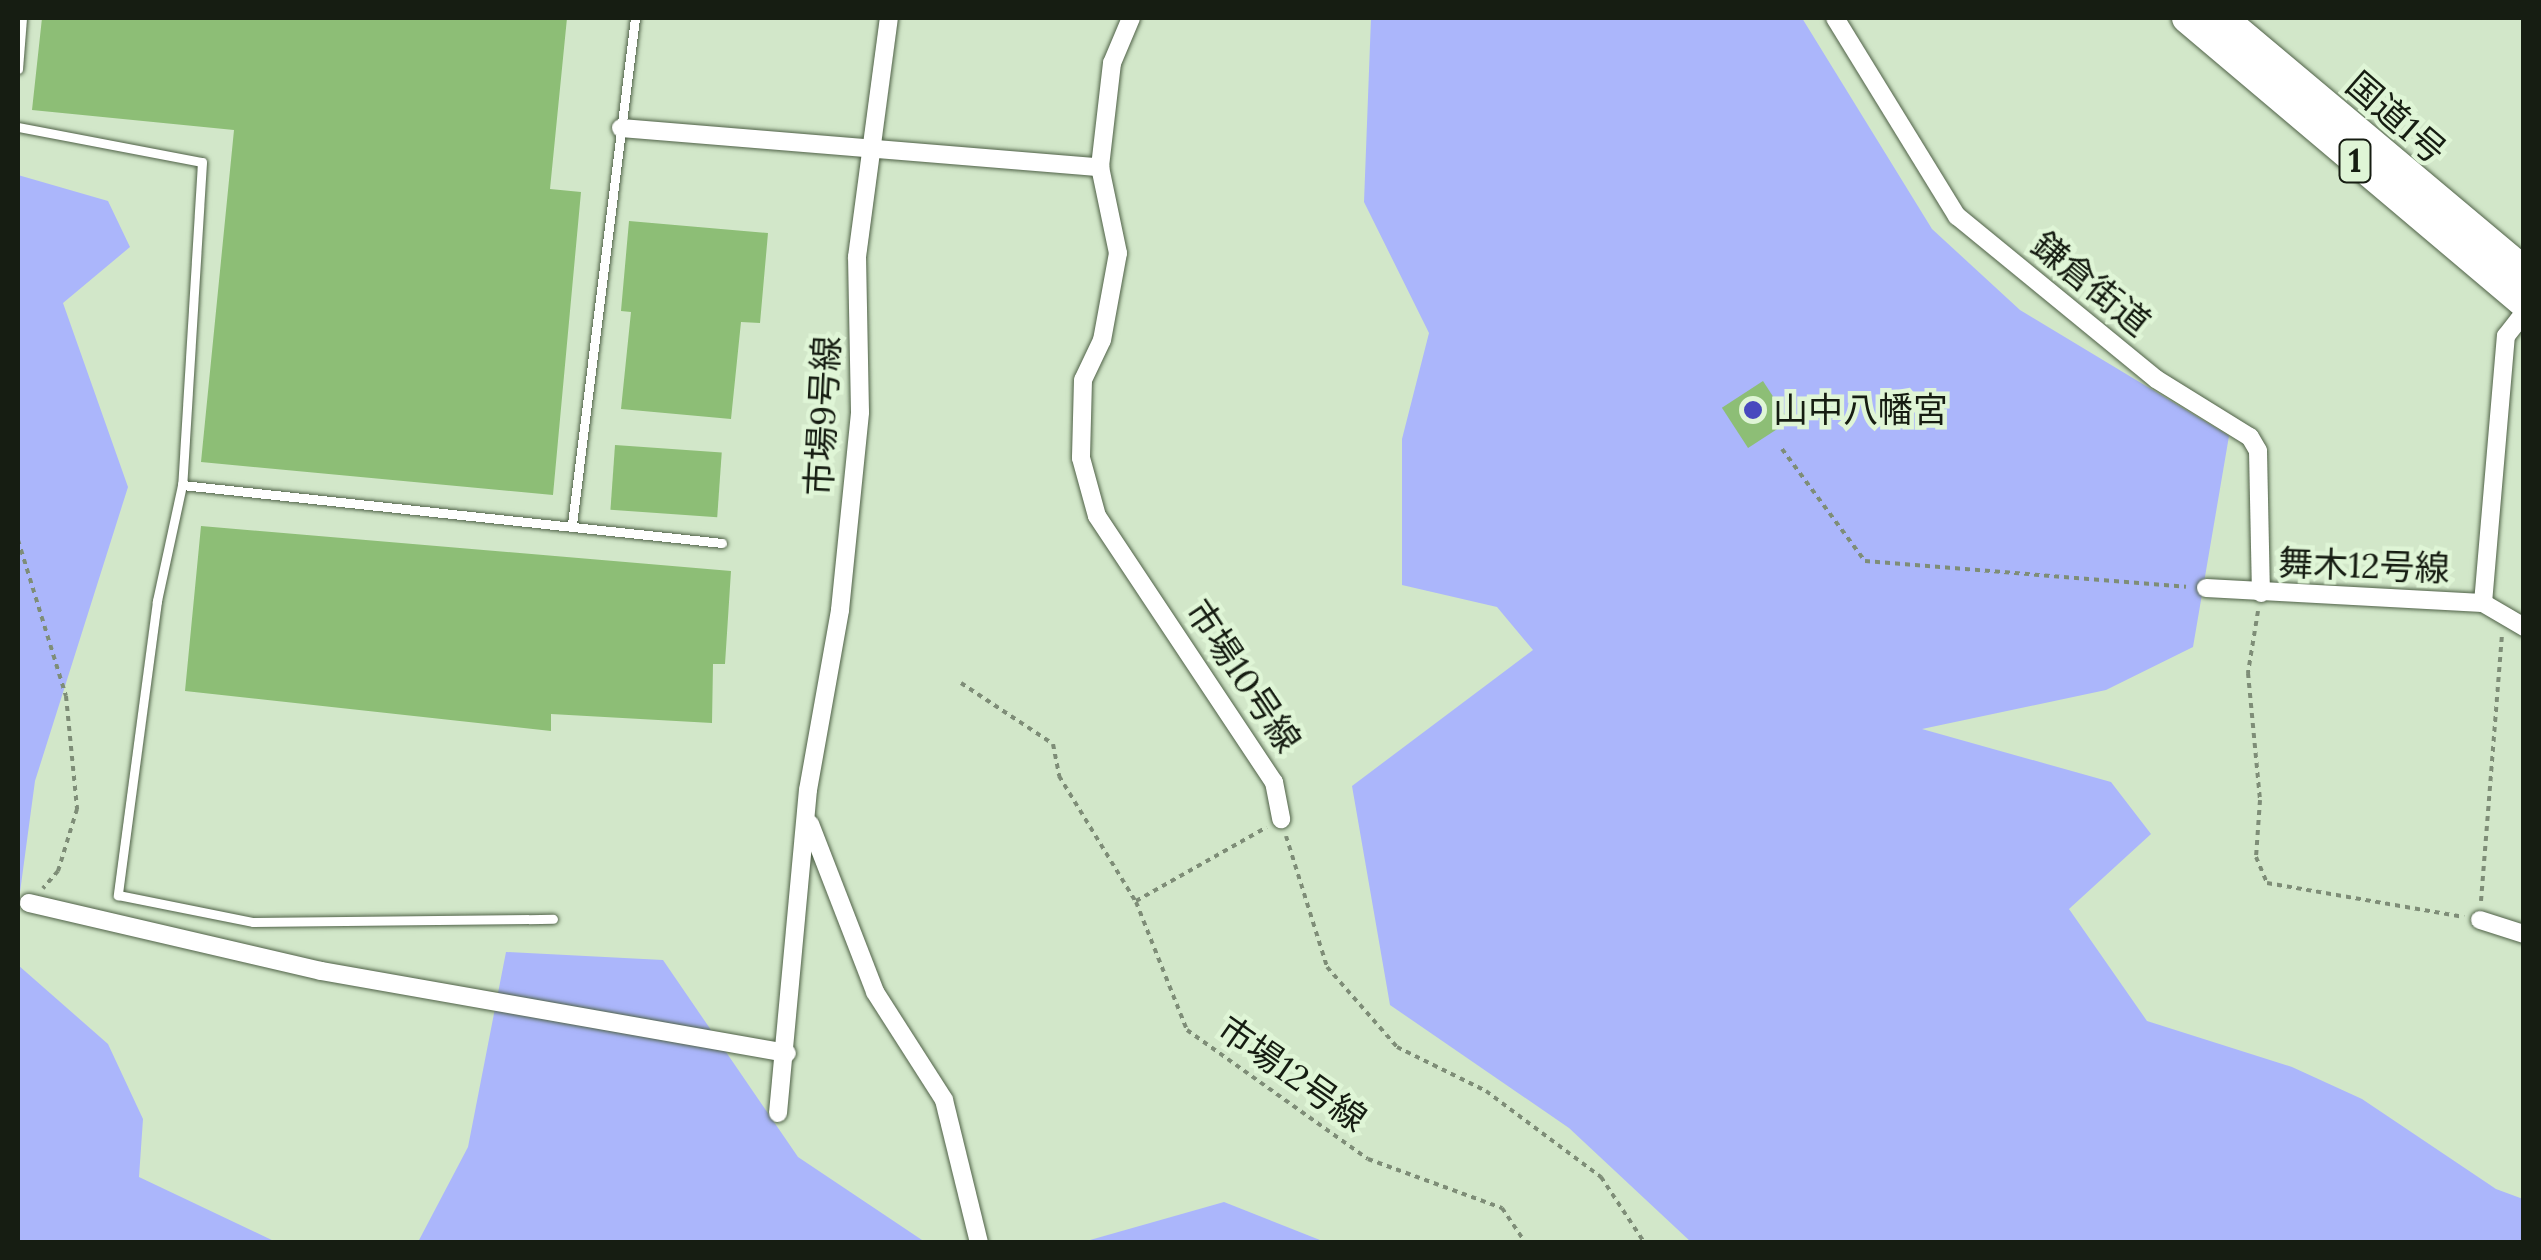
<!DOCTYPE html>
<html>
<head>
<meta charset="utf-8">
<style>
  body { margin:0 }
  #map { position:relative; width:2541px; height:1260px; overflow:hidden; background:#d2e7c9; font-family:Lora,"Noto Sans JP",serif }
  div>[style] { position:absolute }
  .green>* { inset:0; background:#abb6fb }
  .building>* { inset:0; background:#8dbe76; transform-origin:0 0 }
  .path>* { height:4px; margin-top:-2px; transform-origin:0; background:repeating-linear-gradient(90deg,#7e8d77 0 5px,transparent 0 10px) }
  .roads { filter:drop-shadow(0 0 2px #4f6147) drop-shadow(0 0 2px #4f6147) }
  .service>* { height:9px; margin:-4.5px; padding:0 4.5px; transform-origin:4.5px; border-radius:4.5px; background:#fff }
  .minor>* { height:18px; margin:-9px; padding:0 9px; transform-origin:9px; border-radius:9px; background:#fff }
  .trunk>* { height:30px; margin:-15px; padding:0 15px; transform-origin:15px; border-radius:15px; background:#fff }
  .dots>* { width:28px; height:28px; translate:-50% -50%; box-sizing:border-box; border:5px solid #dff5d6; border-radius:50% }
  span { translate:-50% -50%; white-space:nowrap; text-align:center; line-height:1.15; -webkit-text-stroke:9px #dff5d6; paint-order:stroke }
  .shield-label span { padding:2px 8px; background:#dff5d6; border:2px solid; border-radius:8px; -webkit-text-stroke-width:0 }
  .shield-label { font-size:32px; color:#161d12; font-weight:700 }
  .street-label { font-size:35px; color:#161d12 }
  .poi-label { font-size:35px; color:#161d12 }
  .left { translate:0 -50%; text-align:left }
  .frame { position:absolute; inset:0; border:20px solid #161d12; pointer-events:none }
</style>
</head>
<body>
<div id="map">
  <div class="green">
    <div style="clip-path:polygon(1371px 18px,1802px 18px,1932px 229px,2020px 310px,2229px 436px,2193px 647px,2106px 690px,1922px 729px,2111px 782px,2151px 834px,2069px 909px,2147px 1021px,2292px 1067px,2362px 1099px,2496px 1189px,2523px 1199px,2523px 1242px,1691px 1242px,1569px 1128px,1390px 1005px,1352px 786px,1533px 650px,1497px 607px,1402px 585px,1402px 439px,1429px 333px,1364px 202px)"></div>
    <div style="clip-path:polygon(18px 175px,108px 201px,130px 247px,63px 303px,128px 487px,35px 781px,18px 907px)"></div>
    <div style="clip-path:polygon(506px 952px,663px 960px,798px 1157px,925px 1242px,418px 1242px,468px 1147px)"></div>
    <div style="clip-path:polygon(18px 965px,108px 1044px,143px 1119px,139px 1177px,276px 1242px,18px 1242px)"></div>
    <div style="clip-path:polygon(1224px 1202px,1325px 1242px,1083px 1242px)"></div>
  </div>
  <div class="building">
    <div style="clip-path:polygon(42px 18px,567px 18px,550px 189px,581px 192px,553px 495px,201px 462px,234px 130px,32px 110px)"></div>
    <div style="clip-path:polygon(629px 221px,768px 233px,760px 323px,741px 322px,731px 419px,621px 409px,631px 312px,621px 311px)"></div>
    <div style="left:1763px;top:381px;width:48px;height:49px;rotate:57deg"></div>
    <div style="left:615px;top:445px;width:107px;height:65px;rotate:4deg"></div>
    <div style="clip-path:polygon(201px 526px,731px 571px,725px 664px,713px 664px,712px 723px,551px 714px,551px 731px,185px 691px)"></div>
  </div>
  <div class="path">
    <div style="left:1782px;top:449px;width:139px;rotate:53.5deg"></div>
    <div style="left:1865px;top:561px;width:322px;rotate:4.6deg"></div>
    <div style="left:18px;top:540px;width:163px;rotate:72.9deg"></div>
    <div style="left:66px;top:696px;width:114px;rotate:84.4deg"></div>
    <div style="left:77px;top:809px;width:65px;rotate:107deg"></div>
    <div style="left:58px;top:871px;width:23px;rotate:131deg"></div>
    <div style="left:2258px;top:611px;width:63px;rotate:99.2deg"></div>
    <div style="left:2248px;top:673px;width:128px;rotate:84.6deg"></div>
    <div style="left:2260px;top:800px;width:57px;rotate:94deg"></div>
    <div style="left:2256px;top:857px;width:28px;rotate:67deg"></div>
    <div style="left:2267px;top:883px;width:200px;rotate:9.8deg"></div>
    <div style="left:961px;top:683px;width:110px;rotate:33.5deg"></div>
    <div style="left:1053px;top:744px;width:33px;rotate:79deg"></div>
    <div style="left:1059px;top:776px;width:148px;rotate:58.6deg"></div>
    <div style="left:1136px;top:902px;width:138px;rotate:68.3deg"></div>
    <div style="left:1187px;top:1030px;width:222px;rotate:35.5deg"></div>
    <div style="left:1368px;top:1159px;width:143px;rotate:20.1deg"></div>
    <div style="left:1502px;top:1208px;width:41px;rotate:55.9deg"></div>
    <div style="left:1286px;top:836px;width:137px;rotate:72.6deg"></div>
    <div style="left:1327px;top:967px;width:106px;rotate:48.8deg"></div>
    <div style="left:1397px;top:1047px;width:99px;rotate:26.3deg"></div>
    <div style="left:1486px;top:1091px;width:144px;rotate:36.8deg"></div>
    <div style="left:1601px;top:1177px;width:78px;rotate:56.5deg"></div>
    <div style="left:1136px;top:901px;width:150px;rotate:-29.5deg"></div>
    <div style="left:2481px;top:901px;width:265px;rotate:-85.5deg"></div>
  </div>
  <div class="roads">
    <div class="service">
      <div style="left:18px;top:69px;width:51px;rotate:-85.5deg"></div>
      <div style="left:18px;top:127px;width:187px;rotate:10.8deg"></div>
      <div style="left:202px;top:162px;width:324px;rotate:93.5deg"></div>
      <div style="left:182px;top:485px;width:119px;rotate:102.2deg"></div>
      <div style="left:157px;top:601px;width:297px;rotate:97.6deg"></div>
      <div style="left:118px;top:895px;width:138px;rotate:11.3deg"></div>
      <div style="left:253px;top:922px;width:300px;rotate:-0.6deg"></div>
      <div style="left:182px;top:485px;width:543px;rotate:6.13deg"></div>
      <div style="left:572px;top:524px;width:510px;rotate:-82.9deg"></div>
    </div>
    <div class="minor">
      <div style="left:1131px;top:18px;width:49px;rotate:112.9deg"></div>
      <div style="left:1112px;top:63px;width:105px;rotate:96.6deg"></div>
      <div style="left:1100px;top:167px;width:88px;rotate:78.2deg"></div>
      <div style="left:1118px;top:253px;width:88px;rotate:100.4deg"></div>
      <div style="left:1102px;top:340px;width:44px;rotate:115.4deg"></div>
      <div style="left:1083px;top:380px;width:78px;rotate:91.5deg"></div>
      <div style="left:1081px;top:458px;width:60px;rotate:74.6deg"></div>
      <div style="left:1097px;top:516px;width:320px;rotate:56.4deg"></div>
      <div style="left:1274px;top:782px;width:38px;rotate:79deg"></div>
      <div style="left:1835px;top:18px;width:233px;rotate:58.4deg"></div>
      <div style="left:1957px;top:216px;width:257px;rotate:39.3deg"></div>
      <div style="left:2156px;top:379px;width:110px;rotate:31.7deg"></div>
      <div style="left:2250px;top:437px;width:16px;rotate:60deg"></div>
      <div style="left:2258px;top:451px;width:142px;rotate:88.8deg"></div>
      <div style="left:621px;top:128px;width:481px;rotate:4.7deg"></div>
      <div style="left:2206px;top:588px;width:277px;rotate:3.1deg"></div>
      <div style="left:2483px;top:603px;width:268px;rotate:-85.1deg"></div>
      <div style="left:2506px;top:336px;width:29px;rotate:-52deg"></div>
      <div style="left:2483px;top:603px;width:48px;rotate:30.3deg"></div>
      <div style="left:810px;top:824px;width:180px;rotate:68.8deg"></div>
      <div style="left:875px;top:992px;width:128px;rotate:57.4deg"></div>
      <div style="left:944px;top:1100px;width:146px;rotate:76.2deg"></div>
      <div style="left:29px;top:903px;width:300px;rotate:13.1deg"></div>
      <div style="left:321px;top:971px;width:473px;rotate:10deg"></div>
      <div style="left:2480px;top:920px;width:46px;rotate:17.7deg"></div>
      <div style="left:778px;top:1113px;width:324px;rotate:-84.7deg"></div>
      <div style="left:808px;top:790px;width:183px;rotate:-79.9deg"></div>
      <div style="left:840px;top:610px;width:199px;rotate:-84.2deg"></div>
      <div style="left:860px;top:412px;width:155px;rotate:-91.1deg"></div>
      <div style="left:857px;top:257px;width:241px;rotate:-82.4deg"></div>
    </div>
    <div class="trunk">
      <div style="left:2187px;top:18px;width:441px;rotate:40.2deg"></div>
      <div style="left:2222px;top:18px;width:394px;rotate:40deg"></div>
    </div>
  </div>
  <div class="dots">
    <div style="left:1753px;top:410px;background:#4849be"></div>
  </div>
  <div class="shield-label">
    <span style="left:2355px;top:161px">1</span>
  </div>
  <div class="street-label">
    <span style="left:2396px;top:118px;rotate:41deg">国道1号</span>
    <span style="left:2091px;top:284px;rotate:39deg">鎌倉街道</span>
    <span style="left:823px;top:416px;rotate:-87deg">市場9号線</span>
    <span style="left:2364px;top:566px;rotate:2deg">舞木12号線</span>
    <span style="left:1243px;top:676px;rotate:56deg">市場10号線</span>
    <span style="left:1292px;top:1074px;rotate:35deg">市場12号線</span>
  </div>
  <div class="poi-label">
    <span class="left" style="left:1773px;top:410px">山中八幡宮</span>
  </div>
  <div class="frame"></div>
</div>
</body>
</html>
